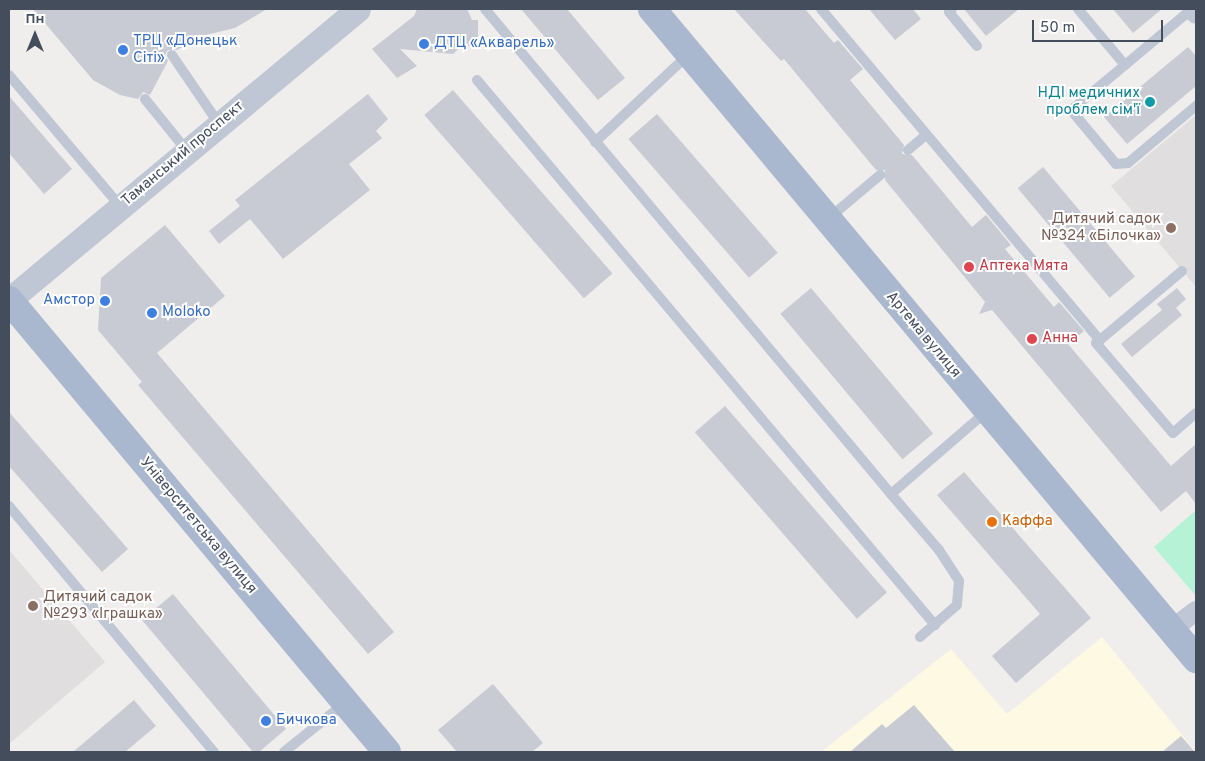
<!DOCTYPE html>
<html>
<head>
<meta charset="utf-8">
<style>
  body { margin:0 }
  #map { position:relative; width:1205px; height:761px; overflow:hidden; background:#f0eded; font-family:Overpass,sans-serif }
  div>[style] { position:absolute }
  .commercial>* { inset:0; background:#fdf9e3 }
  .education>* { inset:0; background:#e1dedf }
  .green>* { inset:0; background:#b6f2d5 }
  .building>* { inset:0; background:#c8cbd3; transform-origin:0 0 }
  .service>* { height:10px; margin:-5px; padding:0 5px; transform-origin:5px; border-radius:5px; background:#bfc7d4 }
  .minor>* { height:20px; margin:-10px; padding:0 10px; transform-origin:10px; border-radius:10px; background:#bfc7d4 }
  .tertiary>* { height:25px; margin:-12.5px; padding:0 12.5px; transform-origin:12.5px; border-radius:12.5px; background:#bfc7d4 }
  .primary>* { height:28px; margin:-14px; padding:0 14px; transform-origin:14px; border-radius:14px; background:#aab8cf }
  .dots>* { width:14px; height:14px; translate:-50% -50%; box-sizing:border-box; border:2px solid #fff; border-radius:50% }
  span { translate:-50% -50%; white-space:nowrap; text-align:center; line-height:1.15; -webkit-text-stroke:4px #fff; paint-order:stroke }
  .shop-label { font-size:15px; color:#366cbe }
  .left { translate:0 -50%; text-align:left }
  .right { translate:-100% -50%; text-align:right }
  .culture-label { font-size:15px; color:#0d838f }
  .street-label { font-size:15px; color:#444d5c }
  .education-label { font-size:15px; color:#785e54 }
  .health-label { font-size:15px; color:#be3a42 }
  .food-label { font-size:15px; color:#c56008 }
  .frame { position:absolute; inset:0; border:10px solid #444d5c; pointer-events:none }
  .north { position:absolute; left:10px; top:10px; width:50px; height:50px; -webkit-text-stroke:4px #fff; paint-order:stroke; rotate:0deg; font-size:14px; font-weight:700; line-height:20px; text-align:center; color:#444d5c }
  .north::after { content:''; display:block; margin:auto; width:18px; height:22px; background:#444d5c; clip-path:polygon(50% 0,100% 100%,50% 72%,0 100%) }
  .scale { position:absolute; left:1032px; top:20px; width:131px; height:22px; box-sizing:border-box; border:2px solid #444d5c; border-top:0; padding-left:6px; font-size:15px; line-height:18px; white-space:nowrap; color:#444d5c; -webkit-text-stroke:4px #fff; paint-order:stroke }
</style>
</head>
<body>
<div id="map">
  <div class="commercial">
    <div style="clip-path:polygon(1102px 637px,1196px 752px,821px 752px,951px 649px,1007px 714px)"></div>
  </div>
  <div class="education">
    <div style="clip-path:polygon(1196px 115px,1196px 287px,1111px 186px)"></div>
    <div style="clip-path:polygon(9px 550px,105px 662px,9px 744px)"></div>
  </div>
  <div class="green">
    <div style="clip-path:polygon(1196px 510px,1196px 596px,1154px 547px)"></div>
  </div>
  <div class="building">
    <div style="clip-path:polygon(33px 9px,267px 9px,235px 28px,201px 36px,177px 50px,168px 50px,165px 55px,168px 61px,150px 95px,143px 92px,138px 99px,120px 95px,93px 80px)"></div>
    <div style="clip-path:polygon(417px 9px,467px 9px,472px 20px,478px 20px,478px 41px,470px 41px,470px 46px,460px 47px,453px 54px,400px 49px,417px 66px,397px 78px,372px 49px,414px 16px)"></div>
    <div style="clip-path:polygon(521px 9px,567px 9px,625px 78px,598px 100px)"></div>
    <div style="clip-path:polygon(734px 9px,805px 9px,834px 43px,838px 40px,863px 69px,850px 80px,904px 145px,902px 154px,912px 155px,972px 227px,986px 215px,1011px 245px,1005px 249px,1054px 307px,1059px 302px,1084px 331px,1068px 344px,1171px 466px,1196px 444px,1196px 504px,1186px 491px,1161px 512px,992px 310px,979px 314px,985px 302px,885px 180px,885px 170px,876px 170px,784px 59px,781px 61px)"></div>
    <div style="clip-path:polygon(869px 9px,913px 9px,921px 19px,895px 40px)"></div>
    <div style="clip-path:polygon(964px 9px,1019px 9px,986px 36px)"></div>
    <div style="clip-path:polygon(1113px 9px,1162px 9px,1133px 33px)"></div>
    <div style="clip-path:polygon(1188px 47px,1196px 56px,1196px 86px,1127px 144px,1104px 117px)"></div>
    <div style="left:453px;top:90px;width:243px;height:38px;rotate:49deg"></div>
    <div style="clip-path:polygon(368px 94px,388px 119px,376px 131px,382px 138px,349px 164px,370px 190px,283px 259px,250px 219px,219px 244px,209px 231px,240px 206px,235px 200px)"></div>
    <div style="clip-path:polygon(9px 96px,72px 169px,44px 194px,9px 153px)"></div>
    <div style="left:657px;top:114px;width:184px;height:38px;rotate:49deg"></div>
    <div style="left:1043px;top:167px;width:143px;height:33px;rotate:50deg"></div>
    <div style="clip-path:polygon(165px 225px,225px 296px,157px 353px,394px 632px,368px 654px,138px 385px,142px 382px,98px 330px,101px 278px)"></div>
    <div style="left:811px;top:288px;width:190px;height:40px;rotate:50deg"></div>
    <div style="clip-path:polygon(1177px 288px,1186px 299px,1176px 308px,1182px 315px,1132px 357px,1121px 344px,1162px 310px,1157px 304px)"></div>
    <div style="left:725px;top:406px;width:247px;height:40px;rotate:49deg"></div>
    <div style="clip-path:polygon(9px 412px,128px 549px,102px 572px,9px 466px)"></div>
    <div style="clip-path:polygon(964px 472px,1091px 618px,1016px 683px,992px 656px,1040px 614px,937px 495px)"></div>
    <div style="clip-path:polygon(173px 594px,286px 729px,259px 752px,253px 752px,142px 620px)"></div>
    <div style="clip-path:polygon(493px 684px,543px 743px,532px 752px,457px 752px,438px 730px)"></div>
    <div style="clip-path:polygon(134px 700px,156px 726px,125px 752px,73px 752px)"></div>
    <div style="clip-path:polygon(914px 705px,955px 752px,850px 752px,882px 724px,886px 728px)"></div>
    <div style="clip-path:polygon(1181px 736px,1195px 752px,1162px 752px)"></div>
  </div>
  <div class="service">
    <div style="left:485px;top:9px;width:633px;rotate:50.07deg"></div>
    <div style="left:891px;top:494px;width:127px;rotate:-40.8deg"></div>
    <div style="left:821px;top:9px;width:433px;rotate:49.9deg"></div>
    <div style="left:1100px;top:340px;width:107px;rotate:-40.1deg"></div>
    <div style="left:952px;top:9px;width:4px;rotate:135deg"></div>
    <div style="left:949px;top:12px;width:44px;rotate:50.5deg"></div>
    <div style="left:1078px;top:9px;width:73px;rotate:50deg"></div>
    <div style="left:1125px;top:65px;width:87px;rotate:-39.9deg"></div>
    <div style="left:172px;top:55px;width:83px;rotate:55.7deg"></div>
    <div style="left:1125px;top:65px;width:70px;rotate:140.2deg"></div>
    <div style="left:1071px;top:110px;width:70px;rotate:50.2deg"></div>
    <div style="left:1116px;top:164px;width:12px;rotate:-5deg"></div>
    <div style="left:1128px;top:163px;width:89px;rotate:-40deg"></div>
    <div style="left:9px;top:75px;width:173px;rotate:49.7deg"></div>
    <div style="left:477px;top:80px;width:712px;rotate:49.96deg"></div>
    <div style="left:145px;top:99px;width:67px;rotate:51.1deg"></div>
    <div style="left:595px;top:142px;width:129px;rotate:-43.1deg"></div>
    <div style="left:908px;top:150px;width:23px;rotate:-40deg"></div>
    <div style="left:829px;top:218px;width:67px;rotate:-40.1deg"></div>
    <div style="left:1100px;top:340px;width:5px;rotate:143deg"></div>
    <div style="left:1096px;top:343px;width:118px;rotate:49.5deg"></div>
    <div style="left:1173px;top:433px;width:30px;rotate:-41deg"></div>
    <div style="left:891px;top:494px;width:74px;rotate:49.4deg"></div>
    <div style="left:939px;top:550px;width:37px;rotate:57deg"></div>
    <div style="left:959px;top:581px;width:24px;rotate:95deg"></div>
    <div style="left:957px;top:605px;width:49px;rotate:139.1deg"></div>
    <div style="left:9px;top:506px;width:320px;rotate:50.2deg"></div>
    <div style="left:284px;top:752px;width:78px;rotate:-38.8deg"></div>
  </div>
  <div class="minor">
    <div style="left:1192px;top:9px;width:6px;rotate:51deg"></div>
    <div style="left:1172px;top:629px;width:30px;rotate:-37deg"></div>
  </div>
  <div class="tertiary">
    <div style="left:9px;top:300px;width:454px;rotate:-39.8deg"></div>
  </div>
  <div class="primary">
    <div style="left:652px;top:9px;width:848px;rotate:50.07deg"></div>
    <div style="left:9px;top:300px;width:589px;rotate:50.09deg"></div>
  </div>
  <div class="dots">
    <div style="left:424px;top:44px;background:#3f7fe0"></div>
    <div style="left:123px;top:50px;background:#3f7fe0"></div>
    <div style="left:1150px;top:102px;background:#0f9aa8"></div>
    <div style="left:1171px;top:228px;background:#8d6e63"></div>
    <div style="left:969px;top:267px;background:#e0444e"></div>
    <div style="left:105px;top:301px;background:#3f7fe0"></div>
    <div style="left:152px;top:313px;background:#3f7fe0"></div>
    <div style="left:1032px;top:339px;background:#e0444e"></div>
    <div style="left:992px;top:522px;background:#e8710a"></div>
    <div style="left:33px;top:606px;background:#8d6e63"></div>
    <div style="left:266px;top:721px;background:#3f7fe0"></div>
  </div>
  <div class="shop-label">
    <span class="left" style="left:133px;top:50px">ТРЦ «Донецьк<br>Сіті»</span>
    <span class="left" style="left:434px;top:44px">ДТЦ «Акварель»</span>
    <span class="right" style="left:95px;top:301px">Амстор</span>
    <span class="left" style="left:162px;top:313px">Moloko</span>
    <span class="left" style="left:276px;top:721px">Бичкова</span>
  </div>
  <div class="culture-label">
    <span class="right" style="left:1140px;top:102px">НДІ медичних<br>проблем сім'ї</span>
  </div>
  <div class="street-label">
    <span style="left:183px;top:154px;rotate:-40deg">Таманський проспект</span>
    <span style="left:923px;top:335px;rotate:50deg">Артема вулиця</span>
    <span style="left:198px;top:526px;rotate:50deg">Університетська вулиця</span>
  </div>
  <div class="education-label">
    <span class="right" style="left:1161px;top:228px">Дитячий садок<br>№324 «Білочка»</span>
    <span class="left" style="left:43px;top:606px">Дитячий садок<br>№293 «Іграшка»</span>
  </div>
  <div class="health-label">
    <span class="left" style="left:979px;top:267px">Аптека Мята</span>
    <span class="left" style="left:1042px;top:339px">Анна</span>
  </div>
  <div class="food-label">
    <span class="left" style="left:1002px;top:522px">Каффа</span>
  </div>
  <div class="frame"></div>
  <div class="north">Пн</div>
  <div class="scale">50 m</div>
</div>
</body>
</html>
